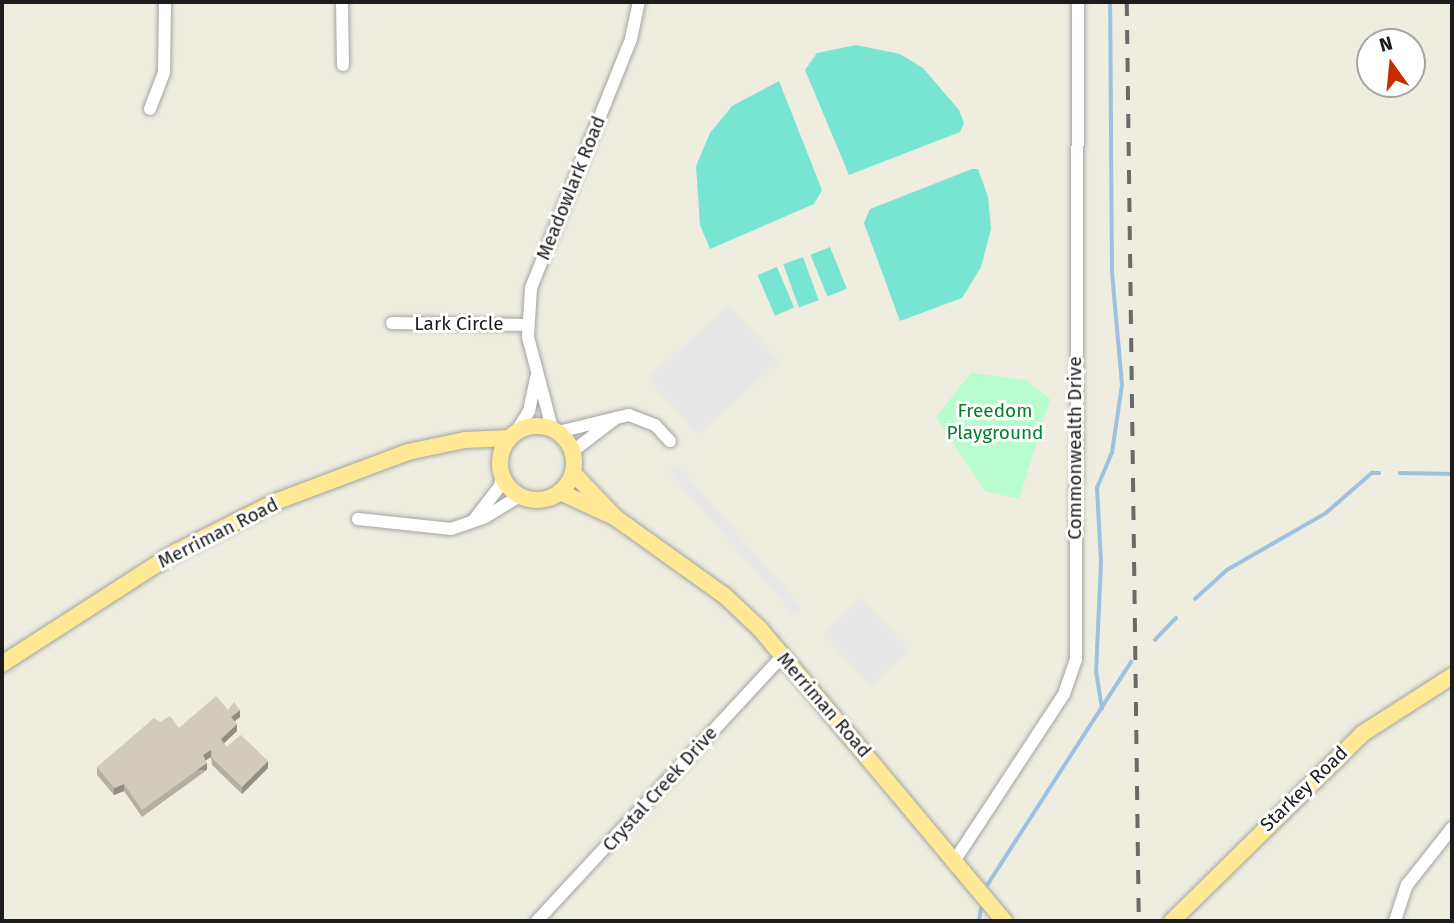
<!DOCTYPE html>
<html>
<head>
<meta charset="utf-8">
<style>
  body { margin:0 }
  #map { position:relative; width:1454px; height:923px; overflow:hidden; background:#eeede0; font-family:"Fira Sans",sans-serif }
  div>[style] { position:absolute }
  .park>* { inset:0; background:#b8fdcd }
  .pitch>* { inset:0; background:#78e4d2; transform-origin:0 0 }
  .parking>* { inset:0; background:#e8e8e8; transform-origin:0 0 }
  .stream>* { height:3.5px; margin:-1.75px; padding:0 1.75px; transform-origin:1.75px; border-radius:1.75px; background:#9dc2df }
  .roads { filter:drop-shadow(0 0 2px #a3a3a3) drop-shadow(0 0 2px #a3a3a3) }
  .minor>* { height:12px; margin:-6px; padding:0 6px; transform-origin:6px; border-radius:6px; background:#fff }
  .major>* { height:16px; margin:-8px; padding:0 8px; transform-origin:8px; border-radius:8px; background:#ffe994 }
  .major>.ring { margin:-8px; padding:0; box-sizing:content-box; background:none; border:16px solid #ffe994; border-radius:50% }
  .rail>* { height:3.5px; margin-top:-1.75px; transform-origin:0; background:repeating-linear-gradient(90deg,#6a6a6a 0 14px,transparent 0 28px) }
  .wall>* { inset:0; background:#b4aea3 }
  .shaded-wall>* { inset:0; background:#928d84; transform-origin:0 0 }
  .building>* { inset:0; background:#d1cabd }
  span { translate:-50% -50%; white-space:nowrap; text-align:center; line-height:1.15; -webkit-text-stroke:6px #fff; paint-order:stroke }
  .street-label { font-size:19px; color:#1c1c1c }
  .park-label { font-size:19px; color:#04802a }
  .frame { position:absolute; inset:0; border:4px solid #1c1c1c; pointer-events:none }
  .north { position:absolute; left:1356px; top:28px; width:70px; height:70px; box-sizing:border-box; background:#fff; border:2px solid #a4a4a4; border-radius:50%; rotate:345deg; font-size:19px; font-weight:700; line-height:28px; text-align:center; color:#1c1c1c }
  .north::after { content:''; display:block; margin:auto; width:24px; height:32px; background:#c72c00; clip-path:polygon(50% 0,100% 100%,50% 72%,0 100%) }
</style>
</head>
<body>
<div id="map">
  <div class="park">
    <div style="clip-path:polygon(971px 373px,1026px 380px,1050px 399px,1019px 499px,985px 491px,936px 417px)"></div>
  </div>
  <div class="pitch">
    <div style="clip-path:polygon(856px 45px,900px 54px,923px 68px,959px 110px,964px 123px,960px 132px,849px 175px,805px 70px,817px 53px)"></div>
    <div style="clip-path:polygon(779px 81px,822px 190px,814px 204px,710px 249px,700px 225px,696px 166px,710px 133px,732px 106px)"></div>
    <div style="clip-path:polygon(972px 169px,978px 169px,988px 197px,991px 229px,981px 267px,962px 298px,900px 321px,864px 223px,870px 209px)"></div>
    <div style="left:830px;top:247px;width:45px;height:21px;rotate:68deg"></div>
    <div style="left:803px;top:257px;width:46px;height:21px;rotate:70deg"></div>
    <div style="left:777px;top:267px;width:44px;height:21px;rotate:67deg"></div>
  </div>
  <div class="parking">
    <div style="left:729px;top:305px;width:76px;height:110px;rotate:48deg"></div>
    <div style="left:677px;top:464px;width:191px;height:11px;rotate:49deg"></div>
    <div style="left:862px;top:598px;width:71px;height:53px;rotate:48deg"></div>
  </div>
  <div class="stream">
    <div style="left:1400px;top:473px;width:52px;rotate:1.1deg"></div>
    <div style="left:1195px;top:599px;width:43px;rotate:-42.2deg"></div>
    <div style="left:1227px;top:570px;width:114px;rotate:-29.9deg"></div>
    <div style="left:1326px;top:513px;width:61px;rotate:-41deg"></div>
    <div style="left:1372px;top:473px;width:7px"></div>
    <div style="left:1155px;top:640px;width:30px;rotate:-46deg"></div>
    <div style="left:1102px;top:709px;width:36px;rotate:-99deg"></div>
    <div style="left:1096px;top:673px;width:111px;rotate:-87.4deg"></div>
    <div style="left:1101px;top:562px;width:74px;rotate:-93.1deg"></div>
    <div style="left:1097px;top:488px;width:38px;rotate:-67deg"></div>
    <div style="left:1112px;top:453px;width:69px;rotate:-81.6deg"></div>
    <div style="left:1122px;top:385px;width:113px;rotate:-95.1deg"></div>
    <div style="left:1112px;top:272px;width:270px;rotate:-90.4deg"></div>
    <div style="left:988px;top:884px;width:264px;rotate:-57.2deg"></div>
    <div style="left:979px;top:921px;width:12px;rotate:-81deg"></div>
  </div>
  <div class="roads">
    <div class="minor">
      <div style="left:342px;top:2px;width:63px;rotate:89.1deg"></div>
      <div style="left:150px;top:109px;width:39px;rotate:-69deg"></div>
      <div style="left:164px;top:73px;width:71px;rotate:-89.2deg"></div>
      <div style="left:392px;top:323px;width:135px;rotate:0.8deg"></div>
      <div style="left:552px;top:428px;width:94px;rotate:-104.8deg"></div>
      <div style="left:528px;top:337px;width:49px;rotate:-86.5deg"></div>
      <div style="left:531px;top:288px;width:268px;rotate:-68.1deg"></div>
      <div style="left:631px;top:39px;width:38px;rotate:-78deg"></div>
      <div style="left:516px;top:432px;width:25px;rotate:-58deg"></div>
      <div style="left:529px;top:411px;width:34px;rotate:-78deg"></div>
      <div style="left:558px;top:432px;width:73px;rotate:-13.5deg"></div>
      <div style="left:629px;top:415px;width:28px;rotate:21deg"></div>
      <div style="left:655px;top:425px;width:22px;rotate:47deg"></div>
      <div style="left:573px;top:451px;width:54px;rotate:-37.5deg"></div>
      <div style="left:358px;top:519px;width:94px;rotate:6.1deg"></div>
      <div style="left:451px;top:529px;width:36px;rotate:-19deg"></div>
      <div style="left:485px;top:517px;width:41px;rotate:-31deg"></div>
      <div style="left:474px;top:520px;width:43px;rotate:-52.6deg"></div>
      <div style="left:500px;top:486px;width:10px;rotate:-79deg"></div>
      <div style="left:955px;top:860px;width:199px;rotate:-56.7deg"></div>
      <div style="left:1064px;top:694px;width:36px;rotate:-71deg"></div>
      <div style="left:1076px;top:660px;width:658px;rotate:-89.83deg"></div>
      <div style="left:537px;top:921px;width:361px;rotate:-47.2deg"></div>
      <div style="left:1395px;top:921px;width:38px;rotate:-72deg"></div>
      <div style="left:1407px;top:885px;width:73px;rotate:-51.7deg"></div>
    </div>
    <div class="major">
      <div class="ring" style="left:500px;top:426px;width:58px;height:58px"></div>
      <div style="left:573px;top:473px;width:62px;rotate:46.3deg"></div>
      <div style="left:560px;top:492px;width:62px;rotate:24.9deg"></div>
      <div style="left:616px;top:518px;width:134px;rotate:35.6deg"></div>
      <div style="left:725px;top:596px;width:48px;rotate:43.3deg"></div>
      <div style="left:760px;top:629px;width:381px;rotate:50.1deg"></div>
      <div style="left:2px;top:664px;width:207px;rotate:-32.8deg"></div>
      <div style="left:176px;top:552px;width:111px;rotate:-26.8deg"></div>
      <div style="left:275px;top:502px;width:142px;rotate:-20.6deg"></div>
      <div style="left:408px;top:452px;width:58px;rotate:-11.9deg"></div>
      <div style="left:465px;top:440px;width:44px;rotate:-2.6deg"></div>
      <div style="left:1172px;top:921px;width:267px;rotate:-44.5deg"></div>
      <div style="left:1362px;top:734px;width:107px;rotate:-32.8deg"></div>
    </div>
  </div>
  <div class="rail">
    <div style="left:1127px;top:2px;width:919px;rotate:89.25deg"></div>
  </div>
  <div class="wall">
    <div style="clip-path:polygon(228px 710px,240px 717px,235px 721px,237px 731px,224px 743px,226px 747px,268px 768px,242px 794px,212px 765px,211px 757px,206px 760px,207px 770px,142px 817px,124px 791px,114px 795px,97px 775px,97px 767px,160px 722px,179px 728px)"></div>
  </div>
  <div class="shaded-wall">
    <div style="clip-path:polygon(240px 710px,240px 717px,231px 724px,231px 717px)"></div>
    <div style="clip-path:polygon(237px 724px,237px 731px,221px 746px,221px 739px)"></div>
    <div style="clip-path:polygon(211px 750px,211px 757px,203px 762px,203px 755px)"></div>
    <div style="clip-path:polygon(268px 761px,268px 768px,242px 794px,242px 787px)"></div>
    <div style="left:207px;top:763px;width:7px;height:80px;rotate:90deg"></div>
    <div style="clip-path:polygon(124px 784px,124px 791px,114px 795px,114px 788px)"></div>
  </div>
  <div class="building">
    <div style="clip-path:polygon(216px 696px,228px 710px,234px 702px,240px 710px,231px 717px,237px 724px,221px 739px,226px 747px,241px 735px,268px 761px,242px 787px,212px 758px,211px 750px,203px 755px,207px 763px,142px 810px,124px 784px,114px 788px,97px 767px,154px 718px,160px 722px,170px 716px,179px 728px)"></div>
  </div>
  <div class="street-label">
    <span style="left:571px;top:188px;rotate:-68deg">Meadowlark Road</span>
    <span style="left:459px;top:324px">Lark Circle</span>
    <span style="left:1075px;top:448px;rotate:-90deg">Commonwealth Drive</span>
    <span style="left:218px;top:533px;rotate:-27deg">Merriman Road</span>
    <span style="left:824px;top:705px;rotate:49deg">Merriman Road</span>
    <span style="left:660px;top:789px;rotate:-48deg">Crystal Creek Drive</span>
    <span style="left:1304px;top:789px;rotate:-44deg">Starkey Road</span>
  </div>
  <div class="park-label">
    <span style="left:995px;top:422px">Freedom<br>Playground</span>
  </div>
  <div class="frame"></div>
  <div class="north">N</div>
</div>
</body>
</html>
